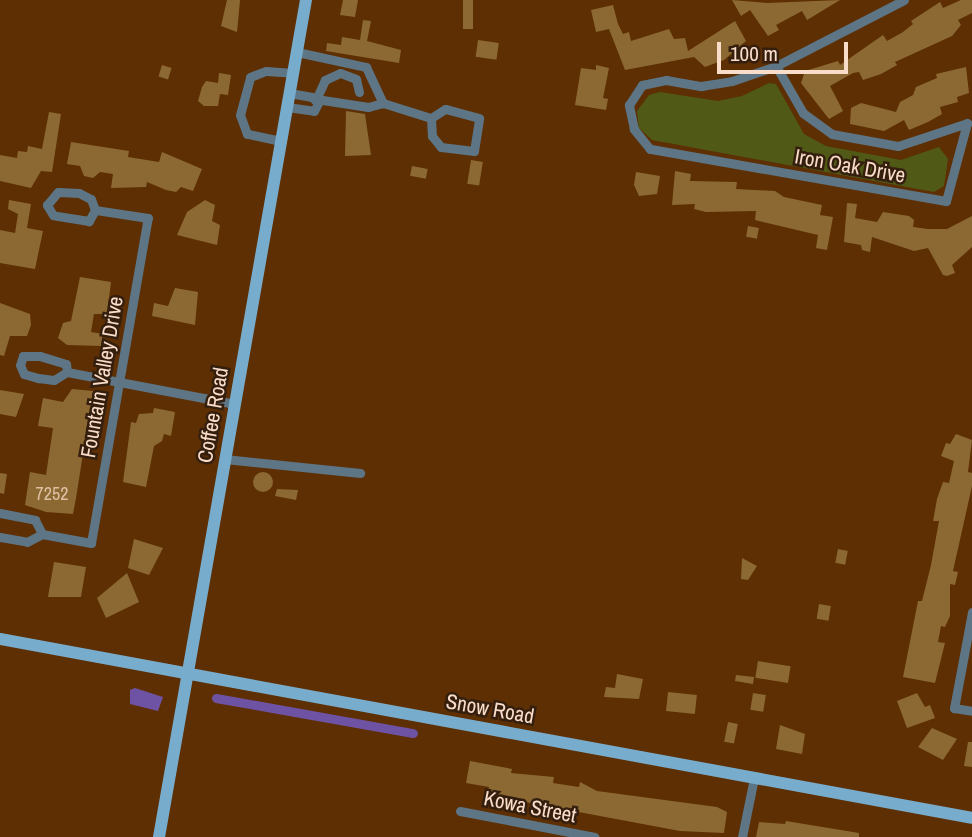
<!DOCTYPE html>
<html>
<head>
<meta charset="utf-8">
<style>
  body { margin:0 }
  #map { position:relative; width:972px; height:837px; overflow:hidden; background:#5d2f03; font-family:"Archivo Narrow",sans-serif }
  div>[style] { position:absolute }
  .green>* { inset:0; background:#505916 }
  .water>* { inset:0; background:#6e53a5 }
  .canal>* { height:9px; margin:-4.5px; padding:0 4.5px; transform-origin:4.5px; border-radius:4.5px; background:#6e53a5 }
  .building>* { inset:0; background:#8c6932; transform-origin:0 0 }
  .round { border-radius:50% }
  .minor>* { height:9px; margin:-4.5px; padding:0 4.5px; transform-origin:4.5px; border-radius:4.5px; background:#5d7585 }
  .major>* { height:12px; margin:-6px; padding:0 6px; transform-origin:6px; border-radius:6px; background:#78accc }
  span { translate:-50% -50%; white-space:nowrap; text-align:center; line-height:1.15; -webkit-text-stroke:5px #341e0e; paint-order:stroke }
  .number-label { font-size:18px; color:#dec0a3 }
  .number-label span { -webkit-text-stroke-width:0 }
  .street-label { font-size:21px; color:#faddc9 }
  .scale { position:absolute; left:717px; top:42px; width:131px; height:32px; box-sizing:border-box; border:4px solid #faddc9; border-top:0; padding-left:9px; font-size:21px; line-height:24px; white-space:nowrap; color:#faddc9; -webkit-text-stroke:5px #341e0e; paint-order:stroke }
</style>
</head>
<body>
<div id="map">
  <div class="green">
    <div style="clip-path:polygon(769px 83px,776px 84px,804px 134px,826px 146px,901px 160px,939px 147px,948px 159px,944px 186px,934px 192px,652px 140px,639px 128px,637px 111px,649px 95px,660px 92px,718px 101px,742px 96px)"></div>
  </div>
  <div class="water">
    <div style="clip-path:polygon(135px 688px,163px 697px,158px 711px,130px 704px,130px 690px)"></div>
  </div>
  <div class="canal">
    <div style="left:216px;top:698px;width:200px;rotate:10.1deg"></div>
  </div>
  <div class="building">
    <div style="clip-path:polygon(227px 0,240px 0,237px 32px,221px 26px)"></div>
    <div style="clip-path:polygon(343px 0,358px 0,355px 17px,340px 15px)"></div>
    <div style="left:463px;top:0;width:10px;height:29px"></div>
    <div style="clip-path:polygon(732px 0,767px 3px,840px 0,807px 20px,802px 11px,776px 25px,779px 30px,768px 36px,750px 10px,741px 16px)"></div>
    <div style="clip-path:polygon(961px 0,972px 0,972px 13px,958px 20px,961px 25px,952px 36px,895px 62px,897px 65px,881px 74px,863px 80px,859px 72px,853px 73px,830px 86px,843px 111px,829px 119px,801px 83px,805px 71px,838px 61px,840px 65px,883px 35px,887px 41px,903px 32px,913px 24px,911px 21px,940px 2px,943px 8px)"></div>
    <div style="clip-path:polygon(613px 5px,618px 24px,623px 34px,629px 32px,631px 41px,669px 29px,674px 39px,685px 38px,688px 51px,735px 21px,746px 41px,724px 60px,705px 67px,694px 57px,625px 70px,609px 29px,596px 32px,591px 10px)"></div>
    <div style="clip-path:polygon(363px 20px,371px 21px,367px 41px,401px 50px,399px 63px,326px 51px,327px 43px,341px 45px,342px 37px,360px 40px)"></div>
    <div style="left:478px;top:40px;width:21px;height:17px;rotate:8deg"></div>
    <div style="left:162px;top:65px;width:10px;height:12px;rotate:17deg"></div>
    <div style="clip-path:polygon(596px 65px,609px 68px,603px 98px,608px 99px,606px 110px,575px 105px,581px 68px,596px 70px)"></div>
    <div style="clip-path:polygon(966px 67px,969px 93px,957px 97px,958px 102px,940px 107px,942px 114px,928px 122px,909px 130px,904px 120px,884px 131px,850px 124px,851px 108px,861px 103px,896px 112px,900px 102px,913px 95px,916px 87px,937px 78px,936px 74px)"></div>
    <div style="clip-path:polygon(219px 73px,231px 75px,228px 95px,220px 94px,218px 106px,204px 106px,198px 101px,202px 87px,206px 81px,218px 83px)"></div>
    <div style="clip-path:polygon(346px 111px,365px 114px,371px 155px,345px 156px)"></div>
    <div style="clip-path:polygon(49px 112px,61px 114px,52px 172px,41px 171px,31px 188px,0 181px,0 155px,17px 158px,18px 151px,27px 152px,28px 146px,42px 149px)"></div>
    <div style="clip-path:polygon(71px 142px,129px 151px,128px 157px,159px 162px,162px 152px,202px 169px,193px 191px,181px 187px,176px 192px,166px 190px,147px 182px,146px 187px,111px 188px,113px 174px,100px 172px,93px 178px,84px 176px,80px 166px,67px 164px)"></div>
    <div style="left:471px;top:160px;width:12px;height:24px;rotate:9deg"></div>
    <div style="left:412px;top:166px;width:16px;height:10px;rotate:11deg"></div>
    <div style="clip-path:polygon(675px 171px,691px 174px,690px 181px,737px 182px,736px 189px,775px 191px,784px 197px,822px 205px,820px 215px,833px 217px,827px 250px,816px 248px,818px 235px,755px 220px,756px 211px,706px 212px,694px 209px,695px 204px,672px 205px)"></div>
    <div style="clip-path:polygon(636px 172px,660px 176px,657px 194px,639px 196px,634px 185px)"></div>
    <div style="clip-path:polygon(9px 200px,31px 204px,27px 228px,43px 231px,35px 269px,0 263px,0 230px,15px 233px,18px 214px,8px 209px)"></div>
    <div style="clip-path:polygon(205px 200px,215px 205px,212px 221px,220px 225px,217px 245px,177px 235px,187px 212px)"></div>
    <div style="clip-path:polygon(847px 203px,857px 204px,855px 218px,877px 222px,883px 212px,909px 216px,914px 220px,913px 227px,928px 229px,947px 229px,972px 216px,972px 247px,952px 265px,955px 273px,947px 276px,943px 275px,928px 248px,914px 251px,872px 237px,870px 252px,862px 250px,861px 245px,844px 242px)"></div>
    <div style="left:748px;top:226px;width:11px;height:11px;rotate:10deg"></div>
    <div style="clip-path:polygon(80px 277px,111px 282px,107px 314px,94px 314px,91px 332px,103px 334px,101px 346px,67px 345px,58px 338px,63px 323px,71px 321px)"></div>
    <div style="clip-path:polygon(175px 288px,198px 292px,195px 325px,152px 316px,154px 303px,168px 306px)"></div>
    <div style="clip-path:polygon(0 303px,30px 314px,31px 325px,27px 336px,10px 336px,4px 356px,0 355px)"></div>
    <div style="clip-path:polygon(72px 389px,93px 391px,76px 498px,73px 514px,46px 512px,25px 505px,30px 472px,46px 475px,53px 428px,38px 426px,43px 398px,63px 402px)"></div>
    <div style="clip-path:polygon(0 390px,24px 394px,16px 417px,0 414px)"></div>
    <div style="clip-path:polygon(154px 408px,175px 412px,171px 436px,164px 434px,162px 441px,154px 446px,146px 487px,123px 482px,131px 422px,136px 423px,139px 414px,153px 413px)"></div>
    <div style="clip-path:polygon(956px 434px,972px 440px,968px 472px,972px 473px,972px 486px,953px 571px,958px 572px,955px 585px,950px 584px,950px 616px,945px 627px,941px 626px,938px 642px,945px 643px,935px 683px,903px 677px,918px 601px,922px 601px,931px 565px,939px 521px,933px 521px,937px 499px,943px 482px,949px 483px,954px 461px,941px 456px,946px 443px,950px 444px)"></div>
    <div class="round" style="left:253px;top:472px;width:20px;height:20px"></div>
    <div style="clip-path:polygon(0 473px,7px 474px,4px 494px,0 493px)"></div>
    <div style="clip-path:polygon(277px 489px,298px 490px,296px 500px,275px 496px)"></div>
    <div style="clip-path:polygon(134px 539px,163px 548px,149px 575px,128px 568px)"></div>
    <div style="left:838px;top:549px;width:10px;height:14px;rotate:11deg"></div>
    <div style="clip-path:polygon(742px 558px,757px 566px,748px 580px,741px 579px)"></div>
    <div style="clip-path:polygon(54px 562px,86px 567px,81px 597px,48px 597px)"></div>
    <div style="clip-path:polygon(127px 573px,139px 602px,106px 618px,97px 598px)"></div>
    <div style="left:819px;top:604px;width:12px;height:15px;rotate:9deg"></div>
    <div style="left:758px;top:661px;width:33px;height:17px;rotate:9deg"></div>
    <div style="clip-path:polygon(617px 674px,643px 679px,639px 699px,604px 697px,606px 687px,615px 688px)"></div>
    <div style="clip-path:polygon(736px 675px,754px 677px,753px 684px,735px 681px)"></div>
    <div style="left:668px;top:692px;width:29px;height:19px;rotate:6deg"></div>
    <div style="left:753px;top:693px;width:13px;height:17px;rotate:9deg"></div>
    <div style="clip-path:polygon(917px 693px,925px 707px,930px 705px,935px 718px,907px 728px,897px 701px)"></div>
    <div style="left:728px;top:722px;width:10px;height:20px;rotate:11deg"></div>
    <div style="clip-path:polygon(780px 725px,805px 734px,802px 754px,776px 749px)"></div>
    <div style="clip-path:polygon(932px 728px,957px 739px,943px 760px,918px 747px)"></div>
    <div style="clip-path:polygon(968px 742px,972px 742px,972px 767px,964px 766px)"></div>
    <div style="clip-path:polygon(470px 761px,512px 769px,511px 773px,554px 777px,553px 783px,579px 787px,580px 782px,597px 791px,717px 807px,727px 812px,724px 833px,680px 831px,499px 797px,488px 792px,489px 787px,466px 783px)"></div>
    <div style="clip-path:polygon(786px 821px,859px 833px,859px 837px,756px 837px,759px 822px,785px 824px)"></div>
  </div>
  <div class="minor">
    <div style="left:297px;top:52px;width:71px;rotate:12.3deg"></div>
    <div style="left:366px;top:67px;width:40px;rotate:65deg"></div>
    <div style="left:383px;top:103px;width:50px;rotate:17.4deg"></div>
    <div style="left:431px;top:118px;width:18px;rotate:87deg"></div>
    <div style="left:432px;top:136px;width:14px;rotate:51deg"></div>
    <div style="left:441px;top:147px;width:33px;rotate:7deg"></div>
    <div style="left:474px;top:151px;width:33px;rotate:-81deg"></div>
    <div style="left:479px;top:118px;width:35px;rotate:-165deg"></div>
    <div style="left:445px;top:109px;width:17px;rotate:147deg"></div>
    <div style="left:776px;top:66px;width:54px;rotate:60.1deg"></div>
    <div style="left:803px;top:113px;width:36px;rotate:36deg"></div>
    <div style="left:832px;top:134px;width:67px;rotate:10.3deg"></div>
    <div style="left:898px;top:146px;width:73px;rotate:-18.4deg"></div>
    <div style="left:967px;top:123px;width:81px;rotate:105.1deg"></div>
    <div style="left:946px;top:201px;width:301px;rotate:-170deg"></div>
    <div style="left:650px;top:149px;width:26px;rotate:-129deg"></div>
    <div style="left:634px;top:129px;width:25px;rotate:-102deg"></div>
    <div style="left:629px;top:105px;width:24px;rotate:-57deg"></div>
    <div style="left:642px;top:85px;width:25px;rotate:-12deg"></div>
    <div style="left:666px;top:80px;width:36px;rotate:10deg"></div>
    <div style="left:701px;top:86px;width:31px;rotate:-9deg"></div>
    <div style="left:732px;top:81px;width:46px;rotate:-18.8deg"></div>
    <div style="left:776px;top:66px;width:144px;rotate:-27.3deg"></div>
    <div style="left:359px;top:92px;width:13px;rotate:-103deg"></div>
    <div style="left:356px;top:79px;width:17px;rotate:-159deg"></div>
    <div style="left:340px;top:73px;width:17px;rotate:155deg"></div>
    <div style="left:325px;top:80px;width:21px;rotate:115deg"></div>
    <div style="left:316px;top:99px;width:53px;rotate:8.7deg"></div>
    <div style="left:368px;top:107px;width:16px;rotate:-15deg"></div>
    <div style="left:287px;top:107px;width:27px;rotate:8deg"></div>
    <div style="left:314px;top:111px;width:9px;rotate:-63deg"></div>
    <div style="left:318px;top:103px;width:8px;rotate:-135deg"></div>
    <div style="left:312px;top:97px;width:23px;rotate:-170deg"></div>
    <div style="left:281px;top:141px;width:35px;rotate:-168deg"></div>
    <div style="left:247px;top:134px;width:20px;rotate:-110deg"></div>
    <div style="left:240px;top:115px;width:39px;rotate:-75deg"></div>
    <div style="left:250px;top:77px;width:17px;rotate:-21deg"></div>
    <div style="left:266px;top:71px;width:27px;rotate:4deg"></div>
    <div style="left:67px;top:372px;width:8px;rotate:-97deg"></div>
    <div style="left:66px;top:364px;width:27px;rotate:-163deg"></div>
    <div style="left:40px;top:356px;width:17px;rotate:180deg"></div>
    <div style="left:23px;top:356px;width:9px;rotate:108deg"></div>
    <div style="left:20px;top:365px;width:10px;rotate:66deg"></div>
    <div style="left:24px;top:374px;width:15px;rotate:16deg"></div>
    <div style="left:38px;top:378px;width:16px;rotate:7deg"></div>
    <div style="left:54px;top:380px;width:15px;rotate:-32deg"></div>
    <div style="left:67px;top:372px;width:171px;rotate:10.8deg"></div>
    <div style="left:225px;top:459px;width:136px;rotate:5.9deg"></div>
    <div style="left:0;top:513px;width:36px;rotate:11deg"></div>
    <div style="left:35px;top:520px;width:16px;rotate:63deg"></div>
    <div style="left:0;top:537px;width:27px;rotate:10deg"></div>
    <div style="left:27px;top:542px;width:17px;rotate:-28deg"></div>
    <div style="left:42px;top:534px;width:50px;rotate:10.4deg"></div>
    <div style="left:91px;top:543px;width:330px;rotate:-80.1deg"></div>
    <div style="left:148px;top:218px;width:54px;rotate:-171.4deg"></div>
    <div style="left:95px;top:210px;width:13px;rotate:119deg"></div>
    <div style="left:89px;top:221px;width:36px;rotate:-171deg"></div>
    <div style="left:53px;top:215px;width:12px;rotate:-121deg"></div>
    <div style="left:47px;top:205px;width:17px;rotate:-50deg"></div>
    <div style="left:58px;top:192px;width:21px;rotate:3deg"></div>
    <div style="left:79px;top:193px;width:13px;rotate:27deg"></div>
    <div style="left:91px;top:199px;width:12px;rotate:70deg"></div>
    <div style="left:972px;top:612px;width:98px;rotate:100.6deg"></div>
    <div style="left:954px;top:708px;width:18px;rotate:9deg"></div>
    <div style="left:460px;top:811px;width:137px;rotate:10.9deg"></div>
    <div style="left:742px;top:837px;width:60px;rotate:-78.5deg"></div>
  </div>
  <div class="major">
    <div style="left:0;top:639px;width:988px;rotate:10.43deg"></div>
    <div style="left:159px;top:837px;width:850px;rotate:-80.04deg"></div>
  </div>
  <div class="number-label">
    <span style="left:52px;top:494px">7252</span>
  </div>
  <div class="street-label">
    <span style="left:850px;top:166px;rotate:10deg">Iron Oak Drive</span>
    <span style="left:102px;top:377px;rotate:-80deg">Fountain Valley Drive</span>
    <span style="left:213px;top:415px;rotate:-80deg">Coffee Road</span>
    <span style="left:490px;top:709px;rotate:10deg">Snow Road</span>
    <span style="left:530px;top:807px;rotate:11deg">Kowa Street</span>
  </div>
  <div class="scale">100 m</div>
</div>
</body>
</html>
